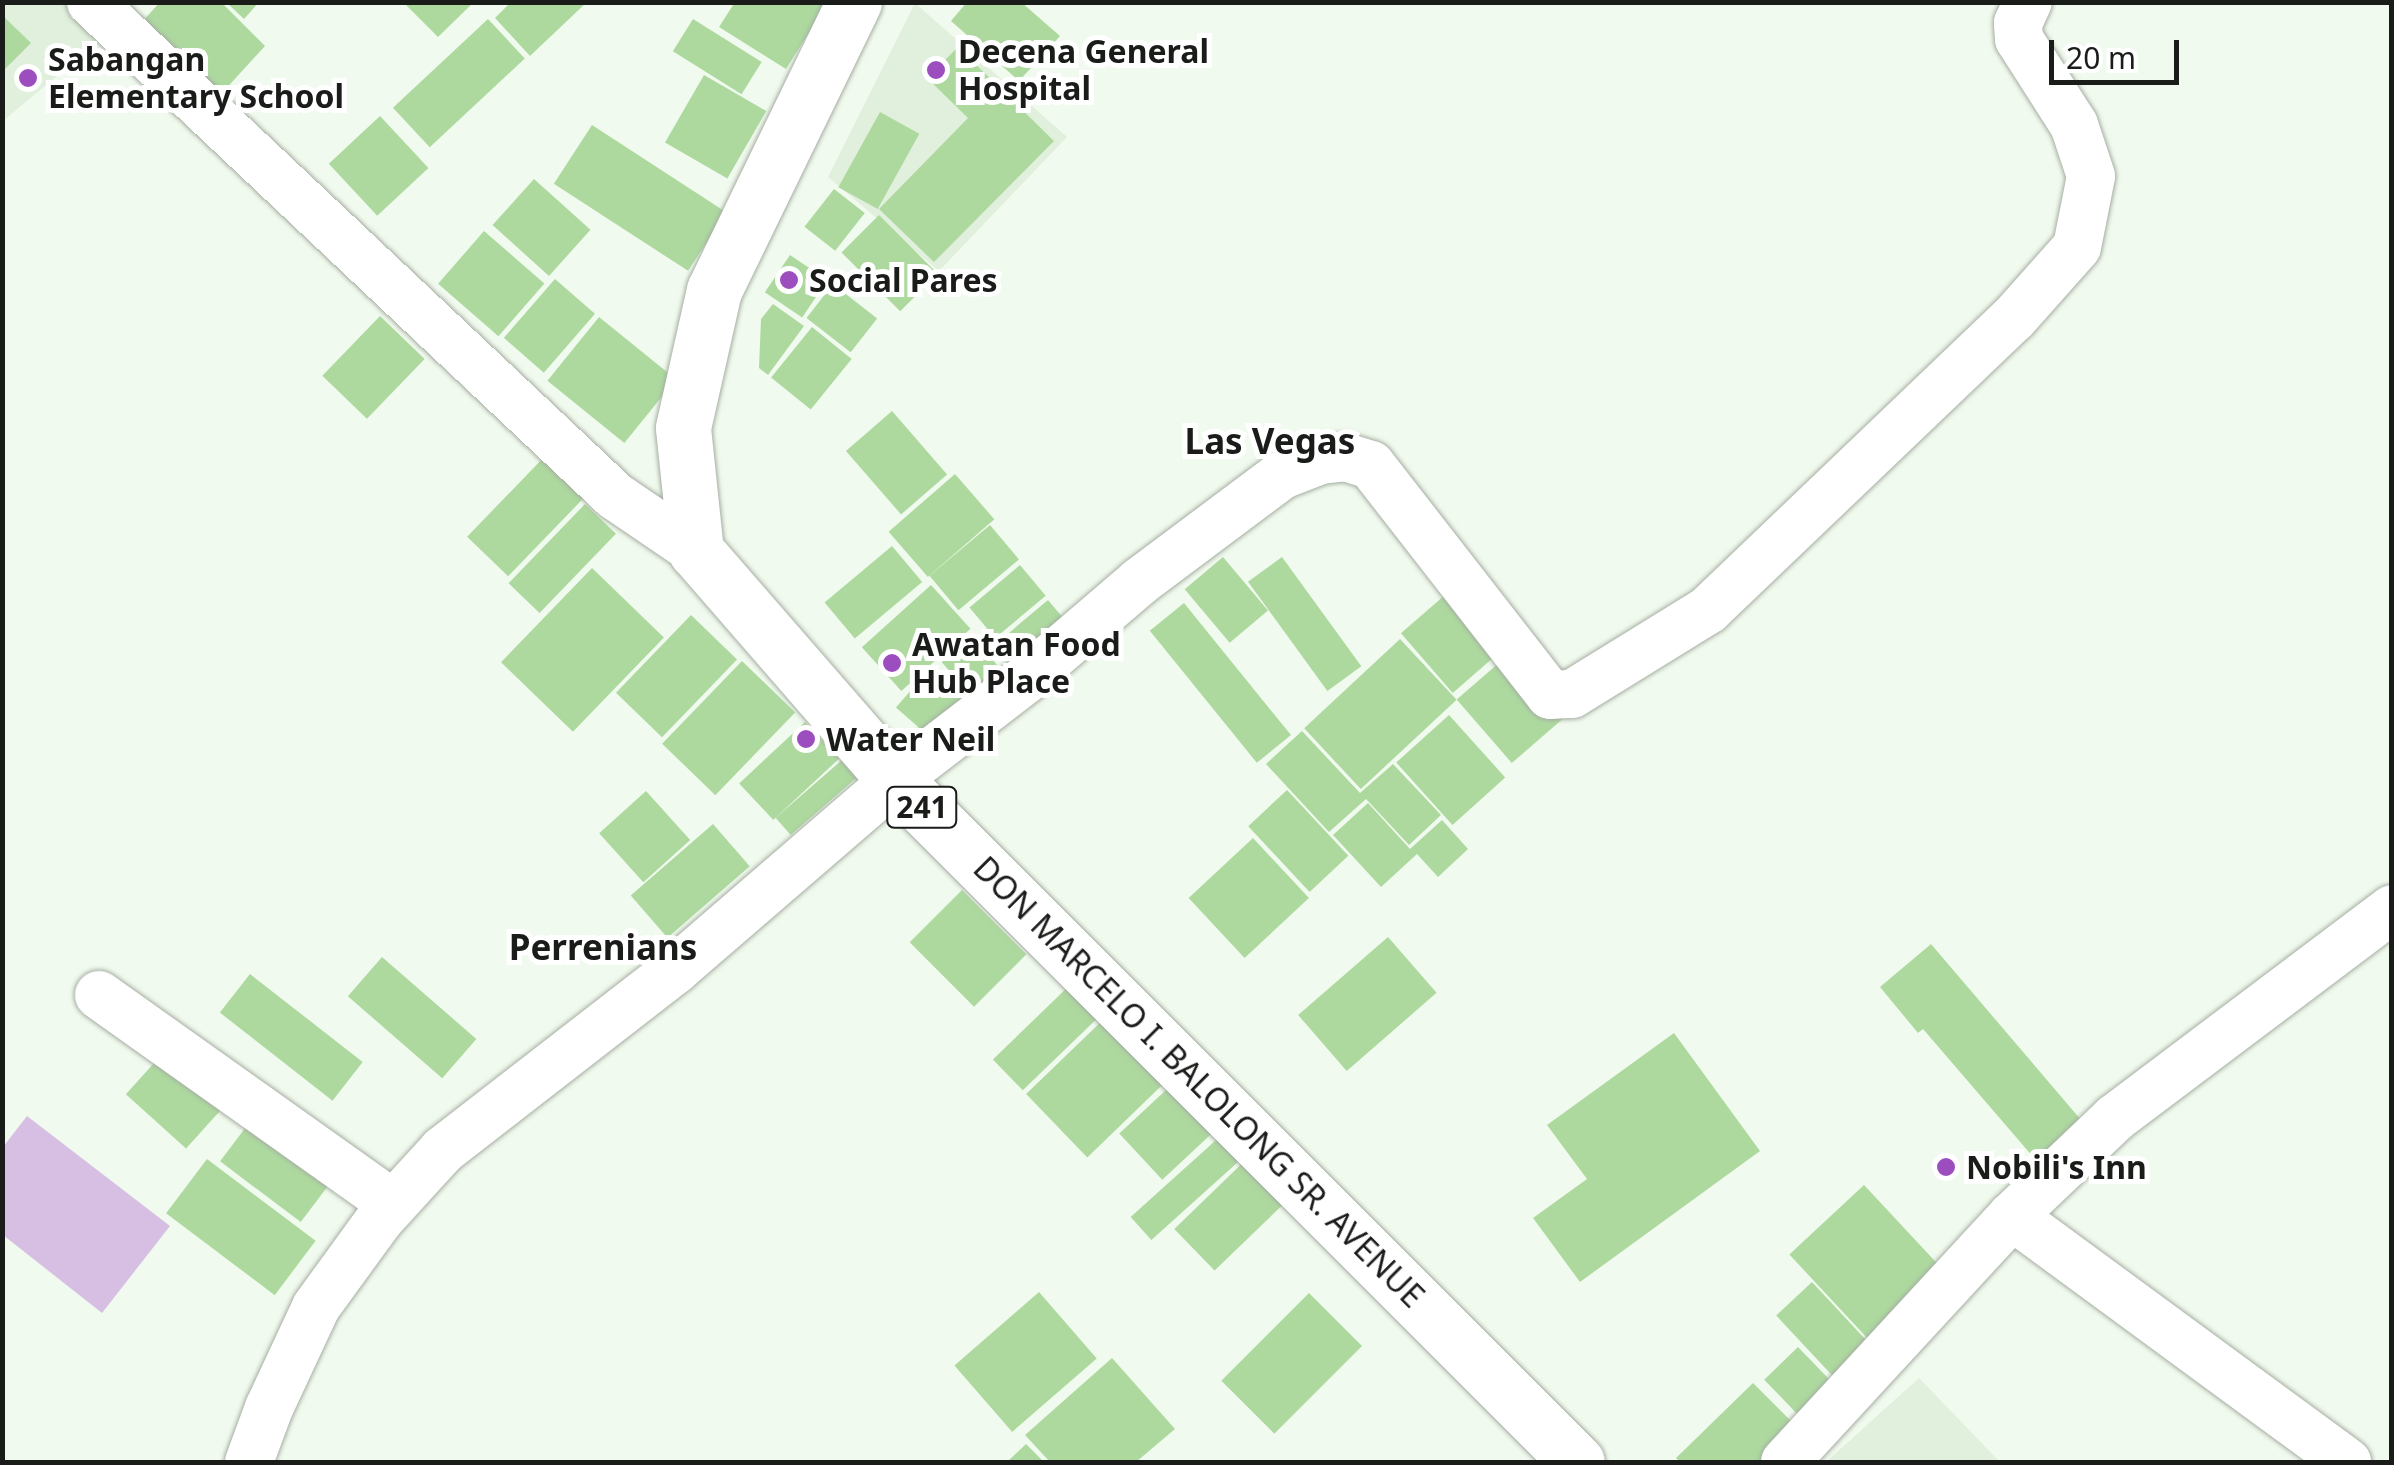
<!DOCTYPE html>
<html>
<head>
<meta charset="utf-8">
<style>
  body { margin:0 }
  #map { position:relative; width:2394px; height:1465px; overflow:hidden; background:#f1faee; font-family:"Noto Sans",sans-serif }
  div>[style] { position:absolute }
  .built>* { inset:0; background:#e1efdd }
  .green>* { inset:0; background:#d6bfe3 }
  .building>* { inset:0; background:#add99f; transform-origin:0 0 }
  .roads { filter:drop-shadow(0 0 2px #a6aea3) drop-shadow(0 0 2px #a6aea3) }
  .street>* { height:48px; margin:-24px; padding:0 24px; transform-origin:24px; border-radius:24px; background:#fff }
  .primary>* { height:55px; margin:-27.5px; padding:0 27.5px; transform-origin:27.5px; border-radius:27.5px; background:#fff }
  .dots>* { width:28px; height:28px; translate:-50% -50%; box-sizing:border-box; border:5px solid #fff; border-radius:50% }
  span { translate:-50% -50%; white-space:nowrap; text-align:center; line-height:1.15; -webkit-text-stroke:10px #fff; paint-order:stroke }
  .shield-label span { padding:2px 8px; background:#fff; border:2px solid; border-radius:8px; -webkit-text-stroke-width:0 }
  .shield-label { font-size:30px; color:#191c18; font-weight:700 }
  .poi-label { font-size:32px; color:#191c18; font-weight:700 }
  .left { translate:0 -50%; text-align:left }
  .street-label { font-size:32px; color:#191c18 }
  .neighbourhood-label { font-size:35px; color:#191c18; font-weight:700 }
  .frame { position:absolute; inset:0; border:5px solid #191c18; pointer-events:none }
  .scale { position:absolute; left:2049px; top:40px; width:130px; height:45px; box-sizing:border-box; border:5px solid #191c18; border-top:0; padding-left:12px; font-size:30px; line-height:35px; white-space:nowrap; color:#191c18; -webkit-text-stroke:8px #fff; paint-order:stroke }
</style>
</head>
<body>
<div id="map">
  <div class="built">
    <div style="clip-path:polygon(3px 3px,78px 3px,106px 35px,3px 121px)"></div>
    <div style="clip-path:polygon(915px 3px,1067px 137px,939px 271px,828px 177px)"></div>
    <div style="clip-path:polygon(1919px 1378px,2000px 1462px,1826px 1462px)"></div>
  </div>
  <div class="green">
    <div style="clip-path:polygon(27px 1116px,170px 1226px,102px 1313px,3px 1235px,3px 1147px)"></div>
  </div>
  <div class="building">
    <div style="clip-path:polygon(160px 2px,221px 2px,265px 46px,222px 93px,142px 22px)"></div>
    <div style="clip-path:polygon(226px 2px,259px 2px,244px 19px)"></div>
    <div style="clip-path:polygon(409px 2px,474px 2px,438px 37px,406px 5px)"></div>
    <div style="clip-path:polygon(511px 2px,587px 2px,530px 56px,495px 18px)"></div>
    <div style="clip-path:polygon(735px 2px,828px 2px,786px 69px,719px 27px)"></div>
    <div style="clip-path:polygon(967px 2px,1021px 2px,1060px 36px,1019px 81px,951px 21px)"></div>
    <div style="clip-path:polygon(2px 15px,31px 43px,2px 72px)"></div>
    <div style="left:488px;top:19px;width:54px;height:130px;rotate:47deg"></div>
    <div style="left:693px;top:19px;width:81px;height:38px;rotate:32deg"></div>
    <div style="clip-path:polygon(958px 47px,1054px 141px,934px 262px,879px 209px,968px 118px,927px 78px)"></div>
    <div style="left:704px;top:75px;width:72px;height:78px;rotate:30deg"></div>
    <div style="left:880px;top:112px;width:45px;height:86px;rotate:29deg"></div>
    <div style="left:380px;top:116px;width:71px;height:70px;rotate:47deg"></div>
    <div style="left:592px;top:125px;width:160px;height:70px;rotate:33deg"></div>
    <div style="left:534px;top:179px;width:76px;height:62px;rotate:42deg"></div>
    <div style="left:834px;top:189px;width:39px;height:48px;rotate:38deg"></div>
    <div style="left:879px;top:215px;width:83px;height:53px;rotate:45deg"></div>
    <div style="left:484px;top:231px;width:80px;height:70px;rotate:41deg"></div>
    <div style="left:790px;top:255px;width:45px;height:45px;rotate:34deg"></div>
    <div style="left:555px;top:279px;width:53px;height:78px;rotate:41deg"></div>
    <div style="left:833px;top:284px;width:56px;height:43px;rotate:38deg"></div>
    <div style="clip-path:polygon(773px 304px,804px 326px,768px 375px,759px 368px,761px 319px)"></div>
    <div style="left:380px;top:316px;width:62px;height:83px;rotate:44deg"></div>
    <div style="left:599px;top:317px;width:99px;height:82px;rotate:39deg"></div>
    <div style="left:812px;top:327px;width:51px;height:65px;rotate:39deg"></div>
    <div style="left:892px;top:411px;width:84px;height:61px;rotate:49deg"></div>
    <div style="left:547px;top:454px;width:57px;height:115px;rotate:44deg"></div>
    <div style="left:955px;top:474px;width:60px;height:88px;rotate:49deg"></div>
    <div style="left:585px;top:504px;width:43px;height:110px;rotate:44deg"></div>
    <div style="left:990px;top:525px;width:45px;height:79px;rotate:50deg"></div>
    <div style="left:892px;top:546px;width:47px;height:88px;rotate:50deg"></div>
    <div style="left:1223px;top:557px;width:70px;height:50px;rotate:50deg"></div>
    <div style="left:1282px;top:557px;width:135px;height:42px;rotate:54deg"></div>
    <div style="left:1020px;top:565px;width:40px;height:66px;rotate:50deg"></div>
    <div style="left:592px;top:568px;width:100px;height:131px;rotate:44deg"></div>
    <div style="left:931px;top:585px;width:59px;height:93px;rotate:48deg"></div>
    <div style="left:1453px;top:588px;width:79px;height:69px;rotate:49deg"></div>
    <div style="left:1048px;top:600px;width:34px;height:50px;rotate:50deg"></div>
    <div style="left:1184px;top:603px;width:170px;height:44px;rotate:51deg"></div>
    <div style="left:691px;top:615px;width:64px;height:108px;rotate:44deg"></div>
    <div style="left:972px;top:636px;width:44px;height:40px;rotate:49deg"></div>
    <div style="left:1400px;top:639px;width:83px;height:131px;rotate:47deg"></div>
    <div style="left:1508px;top:655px;width:84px;height:68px;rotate:49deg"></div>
    <div style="left:742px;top:661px;width:74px;height:115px;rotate:44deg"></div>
    <div style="left:932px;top:666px;width:44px;height:55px;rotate:41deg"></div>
    <div style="left:1449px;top:715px;width:84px;height:71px;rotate:48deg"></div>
    <div style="left:805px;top:722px;width:50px;height:90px;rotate:47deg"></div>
    <div style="clip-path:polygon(1302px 731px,1360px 793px,1393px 764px,1441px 815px,1409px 845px,1366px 799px,1329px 832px,1266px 764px)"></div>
    <div style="left:842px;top:760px;width:23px;height:88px;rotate:49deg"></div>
    <div style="left:1287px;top:790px;width:90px;height:53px;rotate:47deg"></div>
    <div style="left:646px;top:791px;width:66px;height:63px;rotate:48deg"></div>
    <div style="clip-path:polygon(1368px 803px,1410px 849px,1442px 820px,1468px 849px,1438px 877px,1417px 854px,1381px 887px,1333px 835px)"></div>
    <div style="left:713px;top:824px;width:56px;height:109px;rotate:49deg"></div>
    <div style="left:1253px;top:838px;width:82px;height:88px;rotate:47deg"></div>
    <div style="left:962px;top:890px;width:91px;height:74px;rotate:45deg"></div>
    <div style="left:1388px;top:937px;width:74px;height:119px;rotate:49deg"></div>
    <div style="clip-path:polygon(1931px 944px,2093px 1134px,2047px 1173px,1923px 1029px,1918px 1033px,1880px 987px)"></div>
    <div style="left:382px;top:957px;width:125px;height:52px;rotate:41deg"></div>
    <div style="left:250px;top:974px;width:143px;height:49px;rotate:38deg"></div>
    <div style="left:1072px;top:983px;width:43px;height:110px;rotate:46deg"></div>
    <div style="left:1106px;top:1017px;width:88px;height:111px;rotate:46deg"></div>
    <div style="clip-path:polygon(1674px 1033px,1760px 1151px,1580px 1282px,1533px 1218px,1587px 1179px,1547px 1125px)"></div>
    <div style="left:164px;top:1052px;width:81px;height:57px;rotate:42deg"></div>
    <div style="left:1180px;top:1077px;width:63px;height:83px;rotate:47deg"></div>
    <div style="left:252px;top:1119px;width:101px;height:53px;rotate:37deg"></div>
    <div style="left:1225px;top:1132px;width:31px;height:127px;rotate:48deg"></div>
    <div style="left:1257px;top:1149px;width:58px;height:115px;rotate:46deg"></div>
    <div style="left:207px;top:1159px;width:136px;height:68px;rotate:37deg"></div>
    <div style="left:1864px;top:1185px;width:126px;height:102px;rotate:47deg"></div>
    <div style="left:1812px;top:1282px;width:87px;height:49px;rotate:47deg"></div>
    <div style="left:1039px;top:1292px;width:88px;height:112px;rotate:49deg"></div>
    <div style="left:1309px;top:1293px;width:75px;height:124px;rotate:45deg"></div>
    <div style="left:1798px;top:1347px;width:57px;height:47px;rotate:46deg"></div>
    <div style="clip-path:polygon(1112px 1358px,1175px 1429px,1136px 1462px,1050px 1462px,1025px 1435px)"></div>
    <div style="clip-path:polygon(1753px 1383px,1806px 1436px,1780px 1462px,1680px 1462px,1676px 1458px)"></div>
    <div style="clip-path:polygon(1026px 1444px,1044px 1462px,1007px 1462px)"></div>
  </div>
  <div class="roads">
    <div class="street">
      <div style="left:91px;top:2px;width:720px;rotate:43.31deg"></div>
      <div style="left:615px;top:496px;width:98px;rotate:34.2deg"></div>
      <div style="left:99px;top:995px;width:361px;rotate:35.4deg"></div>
      <div style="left:2012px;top:1216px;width:416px;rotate:36.3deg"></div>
      <div style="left:249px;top:1462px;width:58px;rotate:-69.7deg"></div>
      <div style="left:269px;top:1408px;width:111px;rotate:-65deg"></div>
      <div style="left:316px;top:1307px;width:109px;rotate:-54deg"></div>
      <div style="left:380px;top:1219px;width:93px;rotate:-47.6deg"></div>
      <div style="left:443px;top:1150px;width:294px;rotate:-37.8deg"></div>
      <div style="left:675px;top:970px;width:291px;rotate:-40.8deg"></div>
      <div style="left:895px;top:780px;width:165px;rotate:-37.6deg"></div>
      <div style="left:1026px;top:679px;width:149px;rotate:-40.6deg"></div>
      <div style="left:1139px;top:582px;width:179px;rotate:-36.8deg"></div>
      <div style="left:1282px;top:475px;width:42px;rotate:-21deg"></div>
      <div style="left:1321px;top:460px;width:24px;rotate:-7deg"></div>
      <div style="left:1345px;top:457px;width:27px;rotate:17deg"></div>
      <div style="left:1371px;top:465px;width:291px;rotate:52.1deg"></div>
      <div style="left:1550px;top:695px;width:22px;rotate:-3deg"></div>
      <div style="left:1572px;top:694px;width:160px;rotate:-31.7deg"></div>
      <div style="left:1708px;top:610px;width:422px;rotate:-43.7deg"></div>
      <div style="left:2013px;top:319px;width:96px;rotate:-48.4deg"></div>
      <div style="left:2077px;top:247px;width:72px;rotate:-78.8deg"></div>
      <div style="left:2091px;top:176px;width:54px;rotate:-108.4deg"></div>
      <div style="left:2074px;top:125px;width:102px;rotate:-122.6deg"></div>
      <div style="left:2019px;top:39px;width:16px;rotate:-94deg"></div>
      <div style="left:2018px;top:23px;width:23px;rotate:-65deg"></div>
      <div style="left:1785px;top:1462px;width:335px;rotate:-47.3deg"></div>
      <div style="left:2012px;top:1216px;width:142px;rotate:-43.6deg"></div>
      <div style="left:2115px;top:1118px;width:347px;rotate:-37deg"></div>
    </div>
    <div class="primary">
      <div style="left:854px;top:2px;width:320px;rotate:115.9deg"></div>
      <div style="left:714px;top:290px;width:141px;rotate:102.7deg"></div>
      <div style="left:683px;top:428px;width:124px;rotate:84deg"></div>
      <div style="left:696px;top:551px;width:303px;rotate:49deg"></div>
      <div style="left:895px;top:780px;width:964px;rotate:45deg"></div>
    </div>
  </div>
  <div class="dots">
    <div style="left:936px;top:70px;background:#9c4ebf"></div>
    <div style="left:28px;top:78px;background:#9c4ebf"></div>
    <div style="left:789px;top:280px;background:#9c4ebf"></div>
    <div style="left:892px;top:663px;background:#9c4ebf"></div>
    <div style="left:806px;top:739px;background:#9c4ebf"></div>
    <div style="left:1946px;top:1167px;background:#9c4ebf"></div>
  </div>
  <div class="shield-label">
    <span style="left:922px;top:807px">241</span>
  </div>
  <div class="poi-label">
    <span class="left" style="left:958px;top:70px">Decena General<br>Hospital</span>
    <span class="left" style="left:48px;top:78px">Sabangan<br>Elementary School</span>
    <span class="left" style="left:809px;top:280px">Social Pares</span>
    <span class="left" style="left:912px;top:663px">Awatan Food<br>Hub Place</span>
    <span class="left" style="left:826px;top:739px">Water Neil</span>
    <span class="left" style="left:1966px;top:1167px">Nobili's Inn</span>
  </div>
  <div class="street-label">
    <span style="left:1199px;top:1082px;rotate:45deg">DON MARCELO I. BALOLONG SR. AVENUE</span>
  </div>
  <div class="neighbourhood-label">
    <span style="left:1270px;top:441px">Las Vegas</span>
    <span style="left:603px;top:947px">Perrenians</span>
  </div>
  <div class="frame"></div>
  <div class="scale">20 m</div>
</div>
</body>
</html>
